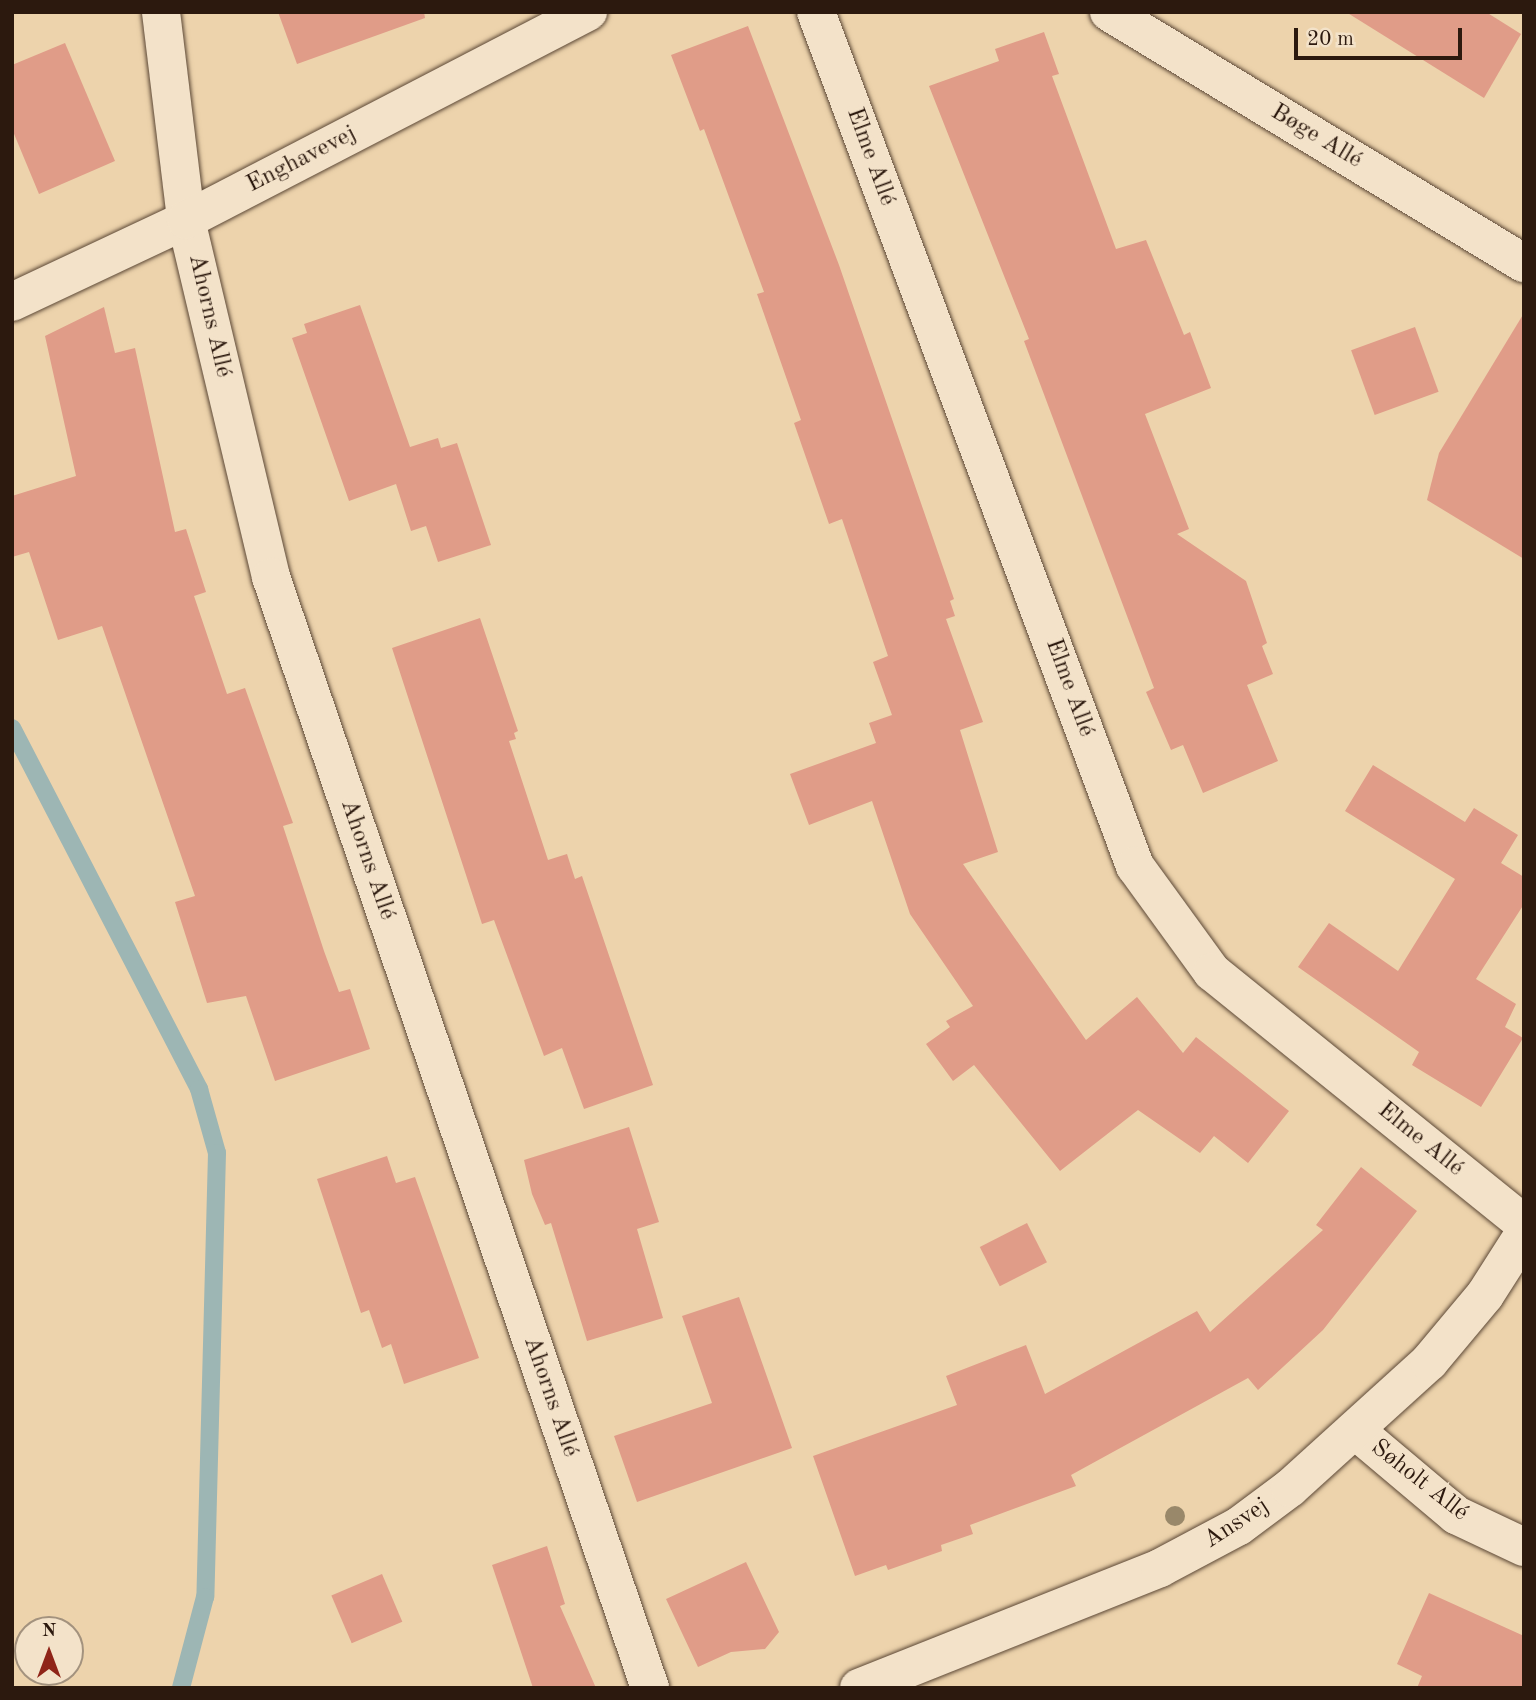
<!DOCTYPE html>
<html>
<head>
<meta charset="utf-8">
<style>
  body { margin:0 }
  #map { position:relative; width:1536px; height:1700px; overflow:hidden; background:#edd3ac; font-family:"Old Standard TT",serif }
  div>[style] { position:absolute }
  .stream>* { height:18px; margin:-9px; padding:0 9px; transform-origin:9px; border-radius:9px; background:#9db6b4 }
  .building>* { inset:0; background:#e09c88; transform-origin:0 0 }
  .roads { filter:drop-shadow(0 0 2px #5c4836) drop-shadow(0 0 2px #5c4836) }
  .minor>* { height:38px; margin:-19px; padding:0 19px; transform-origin:19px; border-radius:19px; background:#f3e2c9 }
  .trees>* { width:20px; height:20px; margin:-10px; border-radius:50%; background:#99886a }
  span { translate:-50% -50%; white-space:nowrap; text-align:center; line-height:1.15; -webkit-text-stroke:7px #f3e2c9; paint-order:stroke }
  .street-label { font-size:24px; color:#2c190e }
  .frame { position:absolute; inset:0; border:14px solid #2c190e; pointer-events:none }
  .north { position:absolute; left:14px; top:1616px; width:70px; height:70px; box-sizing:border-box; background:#f3e2c9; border:2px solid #a3927e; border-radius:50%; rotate:0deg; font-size:19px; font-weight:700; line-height:28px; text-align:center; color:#2c190e }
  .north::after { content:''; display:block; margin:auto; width:24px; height:32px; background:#8f2418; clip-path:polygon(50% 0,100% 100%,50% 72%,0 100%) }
  .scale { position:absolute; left:1294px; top:28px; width:168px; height:32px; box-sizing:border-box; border:4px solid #2c190e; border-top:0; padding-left:9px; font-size:21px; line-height:24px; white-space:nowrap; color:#2c190e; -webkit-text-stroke:5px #f3e2c9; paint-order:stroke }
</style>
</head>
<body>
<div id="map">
  <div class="stream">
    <div style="left:12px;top:728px;width:407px;rotate:62.6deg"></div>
    <div style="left:199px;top:1089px;width:66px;rotate:74.3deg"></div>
    <div style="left:217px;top:1153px;width:444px;rotate:91.5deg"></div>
    <div style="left:205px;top:1597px;width:94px;rotate:104.8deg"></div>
  </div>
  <div class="building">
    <div style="clip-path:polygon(278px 12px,424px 12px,425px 18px,297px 64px)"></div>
    <div style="clip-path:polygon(1346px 12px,1486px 12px,1521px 34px,1484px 98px)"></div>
    <div style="clip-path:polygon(748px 26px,839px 265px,954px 599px,950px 601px,955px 616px,946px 619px,983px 722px,960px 730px,998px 852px,963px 864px,1086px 1040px,1137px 997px,1183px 1053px,1196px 1037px,1289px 1111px,1248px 1163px,1214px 1136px,1200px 1153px,1138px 1110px,1060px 1171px,974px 1065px,953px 1081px,926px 1044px,950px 1027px,946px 1021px,973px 1006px,910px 914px,872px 801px,809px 825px,790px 774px,876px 743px,869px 723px,892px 715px,873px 662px,888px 656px,842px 519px,829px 524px,794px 423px,801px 420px,757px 294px,764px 292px,704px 129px,700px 131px,671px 55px)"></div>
    <div style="clip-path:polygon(1044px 32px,1059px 74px,1052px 76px,1116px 249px,1146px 240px,1184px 335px,1190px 332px,1211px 388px,1145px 414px,1189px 529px,1177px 534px,1246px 581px,1267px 643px,1262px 646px,1273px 674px,1247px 685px,1278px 761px,1203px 793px,1183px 745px,1171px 750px,1146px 692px,1154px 688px,1024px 341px,1029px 339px,929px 86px,999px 61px,995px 49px)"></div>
    <div style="clip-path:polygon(65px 43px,115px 161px,39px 194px,12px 129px,12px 65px)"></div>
    <div style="clip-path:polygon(360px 305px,410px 447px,438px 438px,441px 448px,457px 443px,491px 545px,438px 562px,426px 526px,411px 531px,396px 484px,349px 501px,292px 338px,307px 333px,304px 324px)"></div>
    <div style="clip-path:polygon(104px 307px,115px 353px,135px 348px,175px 532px,186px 529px,206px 592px,194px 596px,227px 694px,245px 688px,293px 823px,283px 826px,324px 951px,339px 992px,350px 989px,370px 1049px,275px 1081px,246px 996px,207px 1003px,175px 902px,195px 896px,102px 626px,58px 640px,29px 552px,12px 557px,12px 496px,76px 476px,45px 336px)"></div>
    <div style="clip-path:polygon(1524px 313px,1524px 559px,1427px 500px,1439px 453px)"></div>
    <div style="left:1415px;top:327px;width:69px;height:68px;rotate:70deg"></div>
    <div style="clip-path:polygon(480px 618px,518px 731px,514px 733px,516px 739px,509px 741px,548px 860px,567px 854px,575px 879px,582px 876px,653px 1085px,584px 1109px,562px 1048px,544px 1056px,494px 920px,482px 924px,392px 648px)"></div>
    <div style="clip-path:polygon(1373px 765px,1465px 822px,1474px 808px,1518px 835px,1501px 863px,1524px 877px,1524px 904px,1476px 979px,1516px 1004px,1505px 1027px,1523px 1038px,1481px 1107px,1412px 1065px,1419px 1052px,1298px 967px,1329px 923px,1398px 971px,1455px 879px,1345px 811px)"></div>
    <div style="clip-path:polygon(629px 1127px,659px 1222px,637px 1229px,663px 1318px,587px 1341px,551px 1223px,545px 1225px,532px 1194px,524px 1160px)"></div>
    <div style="clip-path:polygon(387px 1156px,396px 1183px,415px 1177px,479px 1358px,404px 1384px,391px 1344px,382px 1348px,369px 1310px,361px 1313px,317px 1179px)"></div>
    <div style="clip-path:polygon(1361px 1167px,1417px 1211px,1323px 1330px,1258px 1390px,1248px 1378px,1071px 1475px,1076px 1486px,970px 1525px,973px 1534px,941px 1545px,942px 1551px,888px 1570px,886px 1565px,855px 1576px,813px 1456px,957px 1405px,946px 1376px,1026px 1345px,1045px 1394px,1197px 1311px,1210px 1332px,1323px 1230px,1316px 1225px)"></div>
    <div style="left:1027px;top:1223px;width:44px;height:53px;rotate:63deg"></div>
    <div style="clip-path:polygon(739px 1297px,792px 1448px,637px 1502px,614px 1436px,712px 1403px,682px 1316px)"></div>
    <div style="clip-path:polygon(547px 1546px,565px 1604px,560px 1606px,596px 1688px,533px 1688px,492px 1565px)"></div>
    <div style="clip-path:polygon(746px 1562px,779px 1632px,765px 1649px,731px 1652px,698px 1667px,666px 1599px)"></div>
    <div style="left:382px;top:1574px;width:52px;height:55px;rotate:67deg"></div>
    <div style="clip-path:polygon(1429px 1593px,1524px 1636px,1524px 1688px,1417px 1688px,1422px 1676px,1397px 1664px)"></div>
  </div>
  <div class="roads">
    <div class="minor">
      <div style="left:161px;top:12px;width:209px;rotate:83.1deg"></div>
      <div style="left:186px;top:220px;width:367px;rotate:76.6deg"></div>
      <div style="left:271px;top:577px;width:1174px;rotate:71.16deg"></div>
      <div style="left:816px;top:12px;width:912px;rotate:69.52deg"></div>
      <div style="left:1135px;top:866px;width:131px;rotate:54deg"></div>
      <div style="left:1212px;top:972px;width:401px;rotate:38.9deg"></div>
      <div style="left:1109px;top:12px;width:485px;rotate:31.2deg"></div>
      <div style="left:12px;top:302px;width:192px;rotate:-25.2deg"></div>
      <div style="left:186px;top:220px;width:453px;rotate:-27.4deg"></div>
      <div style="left:1355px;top:1430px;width:132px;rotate:40.1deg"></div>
      <div style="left:1456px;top:1515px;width:75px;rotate:25.2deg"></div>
      <div style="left:859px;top:1688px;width:324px;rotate:-21.7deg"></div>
      <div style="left:1160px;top:1568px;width:89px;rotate:-28deg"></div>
      <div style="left:1239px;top:1526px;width:64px;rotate:-36.7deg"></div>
      <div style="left:1290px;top:1488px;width:188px;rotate:-42.2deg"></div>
      <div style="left:1429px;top:1362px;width:87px;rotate:-50.1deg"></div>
      <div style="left:1485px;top:1295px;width:72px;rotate:-57.4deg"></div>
    </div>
  </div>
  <div class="trees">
    <div style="left:1175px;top:1516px"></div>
  </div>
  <div class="street-label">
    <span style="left:1316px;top:137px;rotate:31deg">Bøge Allé</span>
    <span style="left:870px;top:157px;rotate:70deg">Elme Allé</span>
    <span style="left:302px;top:160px;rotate:-27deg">Enghavevej</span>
    <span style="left:209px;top:316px;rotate:77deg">Ahorns Allé</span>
    <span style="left:1069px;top:688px;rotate:70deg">Elme Allé</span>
    <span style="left:367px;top:860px;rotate:71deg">Ahorns Allé</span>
    <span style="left:1420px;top:1140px;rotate:39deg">Elme Allé</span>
    <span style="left:550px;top:1397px;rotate:71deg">Ahorns Allé</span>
    <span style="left:1419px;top:1481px;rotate:38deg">Søholt Allé</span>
    <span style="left:1237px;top:1524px;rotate:-33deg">Ansvej</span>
  </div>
  <div class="frame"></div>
  <div class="north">N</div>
  <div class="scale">20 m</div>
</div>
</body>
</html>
